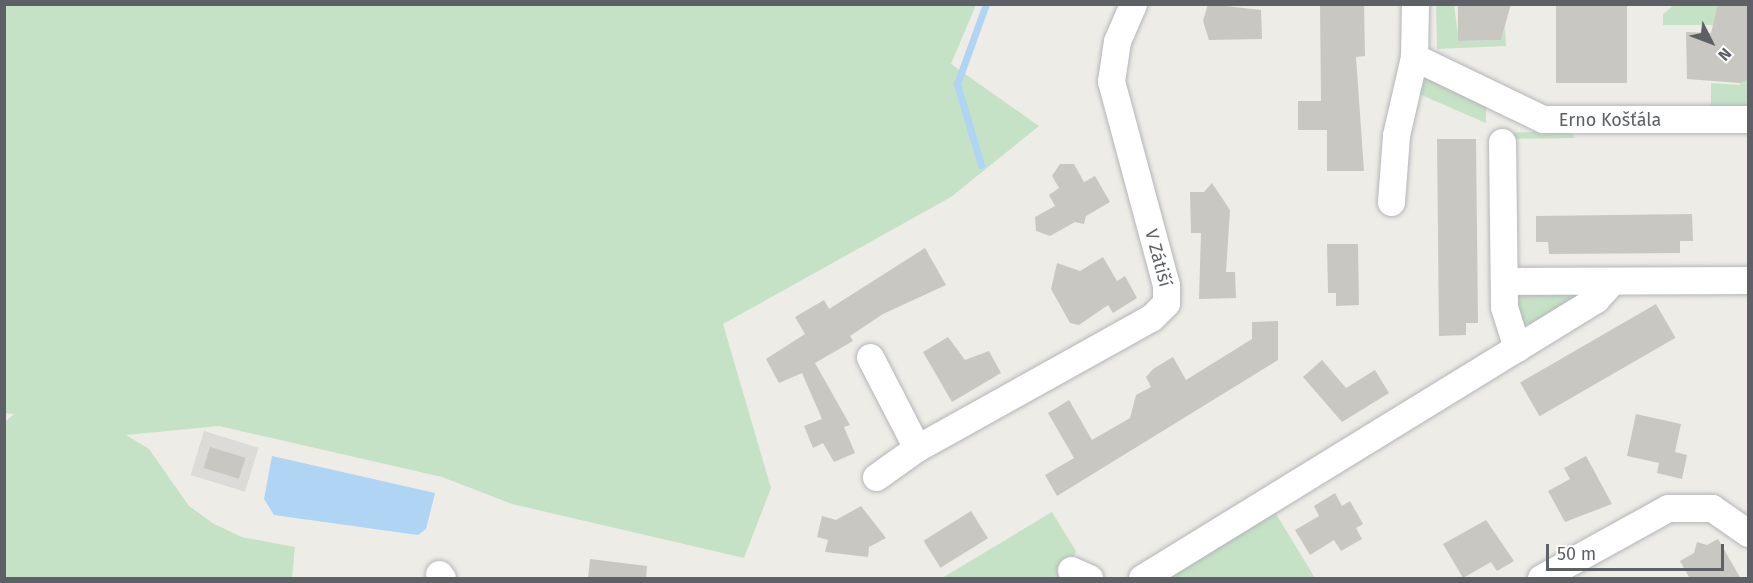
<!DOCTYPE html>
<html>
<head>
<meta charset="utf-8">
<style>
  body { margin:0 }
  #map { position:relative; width:1753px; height:583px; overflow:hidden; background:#eeece6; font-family:"Fira Sans",sans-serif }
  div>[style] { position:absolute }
  .industrial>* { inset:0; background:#dddbd8; transform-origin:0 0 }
  .green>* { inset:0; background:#c6e2c6 }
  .water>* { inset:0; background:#afd4f4 }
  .stream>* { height:7px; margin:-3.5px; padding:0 3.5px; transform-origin:3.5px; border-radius:3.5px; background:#afd4f4 }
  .building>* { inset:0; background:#c9c7c2; transform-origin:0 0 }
  .roads { filter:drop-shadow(0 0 2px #b3b5b9) drop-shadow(0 0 2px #b3b5b9) }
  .minor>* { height:27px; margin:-13.5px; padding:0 13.5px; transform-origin:13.5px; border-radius:13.5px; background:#fff }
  span { translate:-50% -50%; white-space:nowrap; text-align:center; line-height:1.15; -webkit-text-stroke:5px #fff; paint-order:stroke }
  .street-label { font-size:18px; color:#5d6064 }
  .frame { position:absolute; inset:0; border:6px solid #5d6064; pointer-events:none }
  .north { position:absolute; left:1681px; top:12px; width:60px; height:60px; -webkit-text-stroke:4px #fff; paint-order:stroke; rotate:132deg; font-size:16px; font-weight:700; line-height:24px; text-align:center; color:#5d6064 }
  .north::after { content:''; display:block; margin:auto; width:21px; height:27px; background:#5d6064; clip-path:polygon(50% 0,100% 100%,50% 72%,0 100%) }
  .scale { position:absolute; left:1546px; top:544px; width:178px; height:27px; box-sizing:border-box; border:3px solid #5d6064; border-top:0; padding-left:8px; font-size:18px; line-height:21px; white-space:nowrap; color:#5d6064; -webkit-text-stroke:4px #fff; paint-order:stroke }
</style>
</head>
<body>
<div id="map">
  <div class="industrial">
    <div style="left:204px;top:431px;width:57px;height:46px;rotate:17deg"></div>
  </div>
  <div class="green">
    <div style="clip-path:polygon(4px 5px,976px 5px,951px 64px,1039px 126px,951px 197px,723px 324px,771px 488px,744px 558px,512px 504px,442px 477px,219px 426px,126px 435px,149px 449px,189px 506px,214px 524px,242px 537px,295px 547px,292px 578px,5px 578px,5px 422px,14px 414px,4px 413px)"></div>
    <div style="clip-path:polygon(1436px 5px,1454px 5px,1459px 41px,1501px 40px,1505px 27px,1506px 46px,1437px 49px)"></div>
    <div style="clip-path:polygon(1674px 5px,1720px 5px,1720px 25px,1663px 25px,1663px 14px)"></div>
    <div style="clip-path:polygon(1428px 73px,1486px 101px,1486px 123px,1419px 94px)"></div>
    <div style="clip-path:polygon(1741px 79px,1748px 79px,1748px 107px,1711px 107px,1711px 83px,1740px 85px)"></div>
    <div style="clip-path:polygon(1572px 131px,1574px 138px,1494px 139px,1494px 133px)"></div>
    <div style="clip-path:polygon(1590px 288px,1530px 325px,1520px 321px,1518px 293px)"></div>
    <div style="clip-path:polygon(1273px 509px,1315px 578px,1169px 578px,1169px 576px)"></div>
    <div style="clip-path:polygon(1052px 512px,1076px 551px,1064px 578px,942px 578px)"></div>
  </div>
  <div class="water">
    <div style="clip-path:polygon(272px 456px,435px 493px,426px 529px,418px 535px,274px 515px,264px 499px)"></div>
  </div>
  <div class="stream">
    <div style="left:981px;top:165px;width:84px;rotate:-106.5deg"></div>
    <div style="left:957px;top:84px;width:85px;rotate:-70.1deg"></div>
  </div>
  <div class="building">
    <div style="clip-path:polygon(1208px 4px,1261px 10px,1262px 39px,1209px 40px,1203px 21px)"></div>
    <div style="clip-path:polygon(1320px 4px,1364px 4px,1365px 56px,1356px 57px,1364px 171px,1327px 171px,1327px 130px,1298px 130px,1298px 101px,1321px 101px)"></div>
    <div style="clip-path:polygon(1458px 4px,1511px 4px,1501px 40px,1458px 41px)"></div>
    <div style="left:1556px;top:4px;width:71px;height:79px"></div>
    <div style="clip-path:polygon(1718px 4px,1749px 4px,1749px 79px,1740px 83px,1687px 79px,1686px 32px,1711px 33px)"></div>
    <div style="clip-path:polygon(1437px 139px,1476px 139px,1478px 323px,1466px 323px,1466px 335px,1439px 336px)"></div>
    <div style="clip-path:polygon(1060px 164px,1074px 164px,1084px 182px,1095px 176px,1110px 202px,1086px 216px,1084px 224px,1075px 222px,1050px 236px,1036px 231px,1035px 217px,1055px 206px,1049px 195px,1059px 188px,1052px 176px)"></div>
    <div style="clip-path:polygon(1212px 183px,1230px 210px,1226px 272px,1235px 272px,1236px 298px,1199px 299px,1201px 233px,1191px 233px,1190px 192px,1204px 192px)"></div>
    <div style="clip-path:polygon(1692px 214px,1693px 241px,1680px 241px,1680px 253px,1549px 254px,1548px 242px,1536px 242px,1536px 216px)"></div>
    <div style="clip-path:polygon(1327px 244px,1358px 244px,1359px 305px,1336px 306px,1336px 293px,1328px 293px)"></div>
    <div style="clip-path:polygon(925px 248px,946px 285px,883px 314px,850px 336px,853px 341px,815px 363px,850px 425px,844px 427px,855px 453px,834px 462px,823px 443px,813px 448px,804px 426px,822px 419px,802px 373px,779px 383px,766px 359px,805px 334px,795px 317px,824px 300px,829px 309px)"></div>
    <div style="clip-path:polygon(1103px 257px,1117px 281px,1125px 276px,1137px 298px,1113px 313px,1108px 305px,1079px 325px,1070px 323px,1051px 289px,1057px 263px,1080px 271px)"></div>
    <div style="left:1656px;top:304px;width:39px;height:157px;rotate:60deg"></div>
    <div style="clip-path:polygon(1278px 321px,1278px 360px,1057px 496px,1045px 475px,1074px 458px,1048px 413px,1069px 400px,1092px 440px,1130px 418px,1136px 395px,1151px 387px,1146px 377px,1153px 369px,1173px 357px,1186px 380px,1252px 339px,1252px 322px)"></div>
    <div style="clip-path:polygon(948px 337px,965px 360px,989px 351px,1001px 373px,952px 402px,923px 352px)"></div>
    <div style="clip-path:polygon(1322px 360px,1346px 388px,1375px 370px,1389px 393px,1342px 422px,1303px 377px)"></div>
    <div style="clip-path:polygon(1636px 414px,1681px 424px,1675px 452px,1687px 455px,1682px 479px,1657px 473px,1659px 463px,1627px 456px)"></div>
    <div style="left:210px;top:447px;width:37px;height:22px;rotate:17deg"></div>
    <div style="clip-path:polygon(1586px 456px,1612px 504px,1565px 522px,1548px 491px,1570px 479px,1564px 468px)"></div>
    <div style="clip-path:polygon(1335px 493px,1342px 506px,1350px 501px,1363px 524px,1356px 528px,1362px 539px,1341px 551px,1334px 540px,1310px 555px,1295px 530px,1319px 516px,1314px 506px)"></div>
    <div style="clip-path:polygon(861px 506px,886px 538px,869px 547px,868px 557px,825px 552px,828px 540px,817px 537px,822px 516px,836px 520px)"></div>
    <div style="left:971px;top:511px;width:32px;height:56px;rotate:58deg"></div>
    <div style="clip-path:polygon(1486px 520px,1514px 561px,1497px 571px,1491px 562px,1463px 578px,1443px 544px)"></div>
    <div style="clip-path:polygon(1718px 539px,1741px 579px,1690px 579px,1680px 561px,1694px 553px,1697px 542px,1707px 545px)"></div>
    <div style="clip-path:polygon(590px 559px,647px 566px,646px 579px,588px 579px)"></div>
  </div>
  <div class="roads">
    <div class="minor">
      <div style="left:1414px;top:57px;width:143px;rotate:25.7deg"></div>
      <div style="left:1543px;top:119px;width:205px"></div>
      <div style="left:1502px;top:142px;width:165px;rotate:89.3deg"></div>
      <div style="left:1504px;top:307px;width:43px;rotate:72.4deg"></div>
      <div style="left:1391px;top:202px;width:67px;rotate:-85.7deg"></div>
      <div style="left:1396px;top:135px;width:80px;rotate:-77deg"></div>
      <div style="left:1414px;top:57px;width:53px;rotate:-88.9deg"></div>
      <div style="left:1504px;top:281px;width:244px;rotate:-0.2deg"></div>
      <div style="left:870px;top:357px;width:102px;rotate:62.7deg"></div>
      <div style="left:876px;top:477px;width:50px;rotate:-35.3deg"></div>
      <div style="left:917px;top:448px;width:268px;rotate:-29.1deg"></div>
      <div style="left:1151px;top:318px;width:21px;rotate:-45deg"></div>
      <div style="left:1166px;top:303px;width:18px;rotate:-90deg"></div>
      <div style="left:1166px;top:285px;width:211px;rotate:-105.1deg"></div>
      <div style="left:1111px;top:81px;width:40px;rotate:-81.5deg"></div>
      <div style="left:1117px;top:41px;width:40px;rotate:-66.6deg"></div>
      <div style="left:1071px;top:570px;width:20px;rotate:24deg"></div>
      <div style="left:439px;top:574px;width:5px;rotate:53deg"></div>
      <div style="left:1142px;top:578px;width:533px;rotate:-31.57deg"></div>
      <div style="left:1596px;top:299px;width:24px;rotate:-48deg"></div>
      <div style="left:1541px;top:578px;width:145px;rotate:-28.9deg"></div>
      <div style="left:1668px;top:508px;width:44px"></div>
      <div style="left:1712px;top:508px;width:44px;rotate:34.8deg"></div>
    </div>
  </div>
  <div class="street-label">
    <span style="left:1610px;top:120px">Erno Košťála</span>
    <span style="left:1158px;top:258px;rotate:75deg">V Zátiší</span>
  </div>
  <div class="frame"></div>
  <div class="north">N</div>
  <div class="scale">50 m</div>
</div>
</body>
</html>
